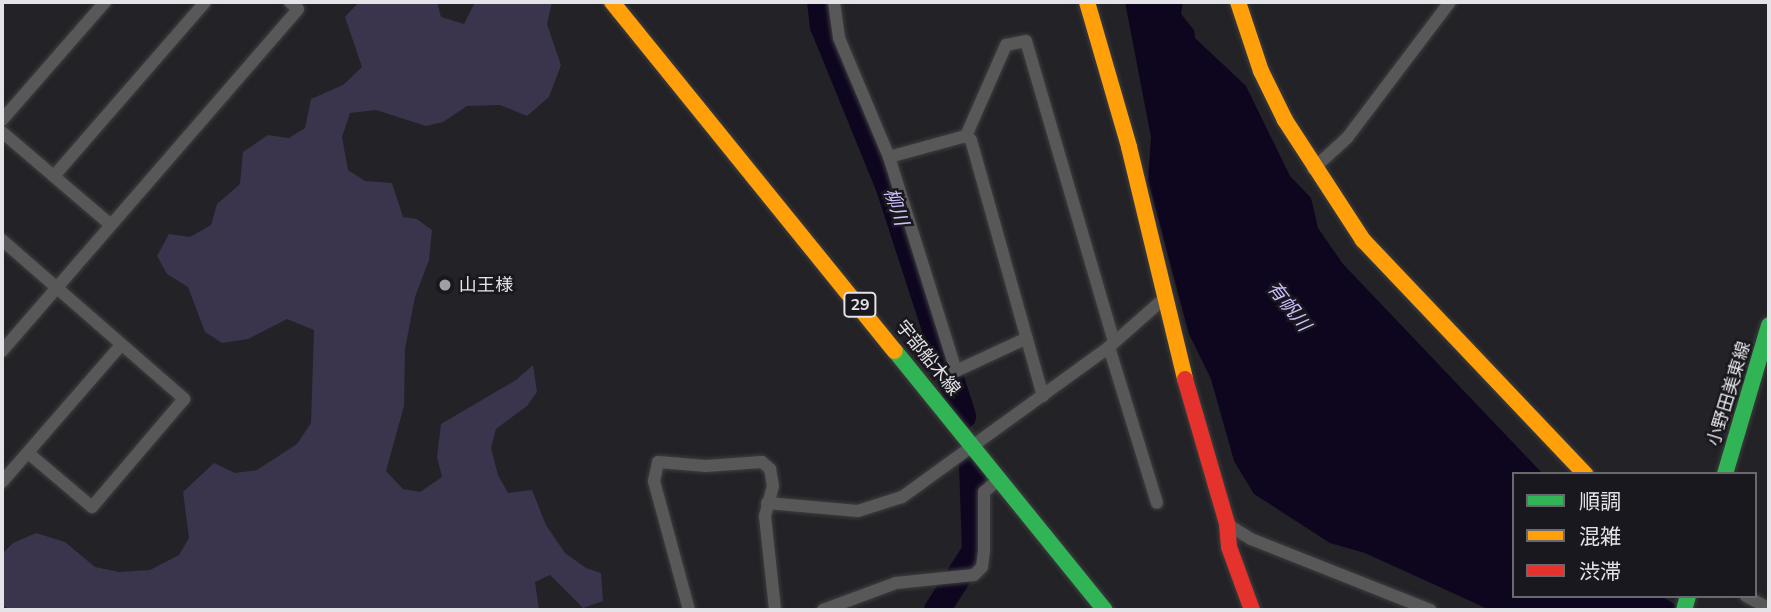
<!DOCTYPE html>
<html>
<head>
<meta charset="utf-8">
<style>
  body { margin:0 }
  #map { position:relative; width:1771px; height:612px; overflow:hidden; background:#232226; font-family:"Nunito Sans","Noto Sans JP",sans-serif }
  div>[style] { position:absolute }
  .green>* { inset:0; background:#3a344d }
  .water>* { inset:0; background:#0e061f }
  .river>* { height:26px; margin:-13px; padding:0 13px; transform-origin:13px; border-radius:13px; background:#0e061f }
  .roads { filter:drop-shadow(0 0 2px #3e3e40) drop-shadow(0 0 2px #3e3e40) }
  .street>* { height:12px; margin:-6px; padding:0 6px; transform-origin:6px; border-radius:6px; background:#595858 }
  .fast>* { height:16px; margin:-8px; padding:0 8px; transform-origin:8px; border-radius:8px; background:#30b455 }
  .slow>* { height:16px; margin:-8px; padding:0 8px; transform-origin:8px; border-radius:8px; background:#ff9f0a }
  .jam>* { height:16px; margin:-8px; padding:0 8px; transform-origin:8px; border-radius:8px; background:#e5322d }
  .dots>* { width:19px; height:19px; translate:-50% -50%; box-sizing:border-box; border:4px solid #19181e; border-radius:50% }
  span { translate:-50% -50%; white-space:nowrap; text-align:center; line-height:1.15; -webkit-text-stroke:5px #19181e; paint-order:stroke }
  .shield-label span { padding:2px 5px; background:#19181e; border:2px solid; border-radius:5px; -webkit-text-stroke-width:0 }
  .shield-label { font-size:16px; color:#e4e3e7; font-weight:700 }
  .poi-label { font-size:18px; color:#e4e3e7 }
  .left { translate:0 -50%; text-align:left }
  .street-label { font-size:18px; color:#e4e3e7 }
  .water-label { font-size:19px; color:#d0c0ff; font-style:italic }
  .frame { position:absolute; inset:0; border:4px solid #e4e3e7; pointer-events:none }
  .legend { position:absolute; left:1512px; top:472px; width:245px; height:126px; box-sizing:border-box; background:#19181e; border:2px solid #6a696e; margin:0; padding:9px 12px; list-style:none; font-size:21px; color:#e4e3e7 }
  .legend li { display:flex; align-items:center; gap:14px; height:35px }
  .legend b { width:35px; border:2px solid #6a696e }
</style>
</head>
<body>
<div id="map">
  <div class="green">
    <div style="clip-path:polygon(359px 2px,437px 2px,441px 17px,464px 24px,475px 2px,552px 2px,547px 24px,561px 65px,549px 97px,527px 116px,500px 105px,467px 106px,443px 122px,426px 126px,376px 110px,350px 113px,342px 137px,348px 170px,365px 181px,392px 183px,403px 217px,417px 219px,432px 230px,429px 260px,415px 297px,405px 349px,404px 406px,386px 471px,403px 489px,420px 492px,442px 477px,437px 457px,441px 424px,516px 380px,533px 365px,537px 392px,527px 406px,496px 429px,491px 448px,498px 475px,508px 493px,532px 490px,546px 525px,565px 553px,586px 568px,601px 573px,603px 601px,583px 608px,550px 575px,535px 582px,539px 610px,14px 610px,2px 606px,2px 554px,13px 543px,36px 533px,65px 542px,95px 567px,119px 572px,150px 570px,179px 555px,189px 538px,183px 492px,214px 463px,235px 473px,257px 470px,297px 444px,311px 423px,314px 330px,287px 319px,248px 339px,222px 343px,205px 332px,188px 287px,167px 274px,157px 256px,169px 234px,190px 237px,211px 225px,217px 204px,240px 184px,243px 152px,268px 135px,289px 138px,305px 128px,311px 99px,343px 85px,362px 67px,345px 17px)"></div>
  </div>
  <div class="water">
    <div style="clip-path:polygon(1125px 2px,1183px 2px,1181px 14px,1194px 30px,1195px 38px,1246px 86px,1290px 176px,1311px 198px,1318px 228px,1343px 264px,1543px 474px,1514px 474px,1514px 596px,1661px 596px,1684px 610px,1490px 610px,1365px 553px,1330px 543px,1254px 494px,1234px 461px,1211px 379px,1189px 334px,1148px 181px,1151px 137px)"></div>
  </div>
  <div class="river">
    <div style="left:820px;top:2px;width:24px;rotate:83deg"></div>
    <div style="left:823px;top:26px;width:175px;rotate:67.8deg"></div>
    <div style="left:889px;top:188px;width:240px;rotate:72deg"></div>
    <div style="left:937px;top:610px;width:70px;rotate:-57.2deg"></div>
    <div style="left:975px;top:551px;width:84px;rotate:-92deg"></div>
  </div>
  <div class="roads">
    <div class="street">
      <div style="left:834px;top:2px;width:36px;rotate:82deg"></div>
      <div style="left:839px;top:38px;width:129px;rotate:67.2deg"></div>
      <div style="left:889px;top:157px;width:224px;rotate:72.6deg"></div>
      <div style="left:956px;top:371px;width:78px;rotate:-24.9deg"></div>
      <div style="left:2px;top:120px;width:157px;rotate:-48.9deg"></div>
      <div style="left:2px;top:132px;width:143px;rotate:40.5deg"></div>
      <div style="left:966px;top:136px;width:99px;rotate:-66.3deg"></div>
      <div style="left:1006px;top:45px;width:20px;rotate:-11deg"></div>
      <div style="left:1026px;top:41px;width:313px;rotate:73.7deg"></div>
      <div style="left:889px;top:157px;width:80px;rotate:-15.3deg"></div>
      <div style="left:966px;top:136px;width:6px;rotate:39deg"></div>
      <div style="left:971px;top:140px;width:266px;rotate:74.3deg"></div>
      <div style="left:1313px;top:169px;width:46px;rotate:-42.4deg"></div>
      <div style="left:1347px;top:138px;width:171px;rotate:-52.9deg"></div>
      <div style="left:54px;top:176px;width:230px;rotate:-49deg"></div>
      <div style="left:2px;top:240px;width:242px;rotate:41.1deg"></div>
      <div style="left:184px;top:399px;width:142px;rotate:130.4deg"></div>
      <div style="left:92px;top:507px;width:84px;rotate:-139.8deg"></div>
      <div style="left:1109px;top:347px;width:163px;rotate:72.9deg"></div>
      <div style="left:2px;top:351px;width:452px;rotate:-49.1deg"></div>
      <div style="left:298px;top:9px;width:11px;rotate:-139deg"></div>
      <div style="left:2px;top:482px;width:181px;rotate:-49deg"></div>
      <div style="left:767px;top:503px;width:91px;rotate:5deg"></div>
      <div style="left:858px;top:511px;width:46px;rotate:-17.7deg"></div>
      <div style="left:902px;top:497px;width:256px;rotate:-35.9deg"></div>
      <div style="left:1109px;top:347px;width:76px;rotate:-41.3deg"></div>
      <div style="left:1227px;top:524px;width:28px;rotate:32deg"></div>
      <div style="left:1251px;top:539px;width:193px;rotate:21.6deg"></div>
      <div style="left:1746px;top:596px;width:26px;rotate:29deg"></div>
      <div style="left:689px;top:610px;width:134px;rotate:-105.2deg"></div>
      <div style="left:654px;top:481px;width:19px;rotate:-78deg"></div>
      <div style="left:658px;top:462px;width:48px;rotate:4.8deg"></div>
      <div style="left:706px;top:466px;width:56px;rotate:-4.1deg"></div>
      <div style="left:762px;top:462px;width:11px;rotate:41deg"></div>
      <div style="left:770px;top:469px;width:17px;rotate:80deg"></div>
      <div style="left:773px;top:486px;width:31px;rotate:105deg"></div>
      <div style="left:765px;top:516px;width:95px;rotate:83.9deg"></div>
      <div style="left:823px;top:610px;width:78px;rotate:-20.3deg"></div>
      <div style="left:896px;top:583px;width:78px;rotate:-5.9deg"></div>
      <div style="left:974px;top:575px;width:11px;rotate:-45deg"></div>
      <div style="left:982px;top:567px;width:16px;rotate:-83deg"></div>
      <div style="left:984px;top:551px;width:59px;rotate:-90deg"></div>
      <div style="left:984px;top:492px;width:21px;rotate:-41deg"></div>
    </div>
    <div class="fast">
      <div style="left:895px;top:351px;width:333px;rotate:51deg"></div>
      <div style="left:1725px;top:474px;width:155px;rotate:-73.5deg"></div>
      <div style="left:1684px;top:610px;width:15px;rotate:-74deg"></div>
    </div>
    <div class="slow">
      <div style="left:612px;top:2px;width:449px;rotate:51deg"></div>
      <div style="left:1087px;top:2px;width:151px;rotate:73.8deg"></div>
      <div style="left:1129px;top:147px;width:239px;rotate:76.4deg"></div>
      <div style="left:1238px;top:2px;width:73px;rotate:71.6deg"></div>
      <div style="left:1261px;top:71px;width:55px;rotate:63.9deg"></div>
      <div style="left:1285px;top:120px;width:143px;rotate:57deg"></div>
      <div style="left:1363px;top:240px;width:323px;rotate:46.5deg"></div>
    </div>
    <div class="jam">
      <div style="left:1185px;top:379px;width:151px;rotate:73.8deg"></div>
      <div style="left:1227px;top:524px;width:23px;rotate:85deg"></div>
      <div style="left:1229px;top:547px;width:67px;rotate:69.9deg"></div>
    </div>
  </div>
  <div class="dots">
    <div style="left:445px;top:285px;background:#a09fa3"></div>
  </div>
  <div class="shield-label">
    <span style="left:860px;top:305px">29</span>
  </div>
  <div class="poi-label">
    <span class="left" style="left:459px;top:285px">山王様</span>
  </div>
  <div class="street-label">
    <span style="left:928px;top:358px;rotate:51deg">宇部船木線</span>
    <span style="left:1729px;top:394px;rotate:-73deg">小野田美東線</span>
  </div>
  <div class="water-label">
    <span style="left:895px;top:207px;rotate:71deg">柳川</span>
    <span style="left:1288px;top:307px;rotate:52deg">有帆川</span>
  </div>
  <div class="frame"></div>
  <ul class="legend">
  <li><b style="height:9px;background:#30b455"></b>順調</li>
  <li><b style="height:9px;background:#ff9f0a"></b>混雑</li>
  <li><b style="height:9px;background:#e5322d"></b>渋滞</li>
  </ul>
</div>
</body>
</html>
